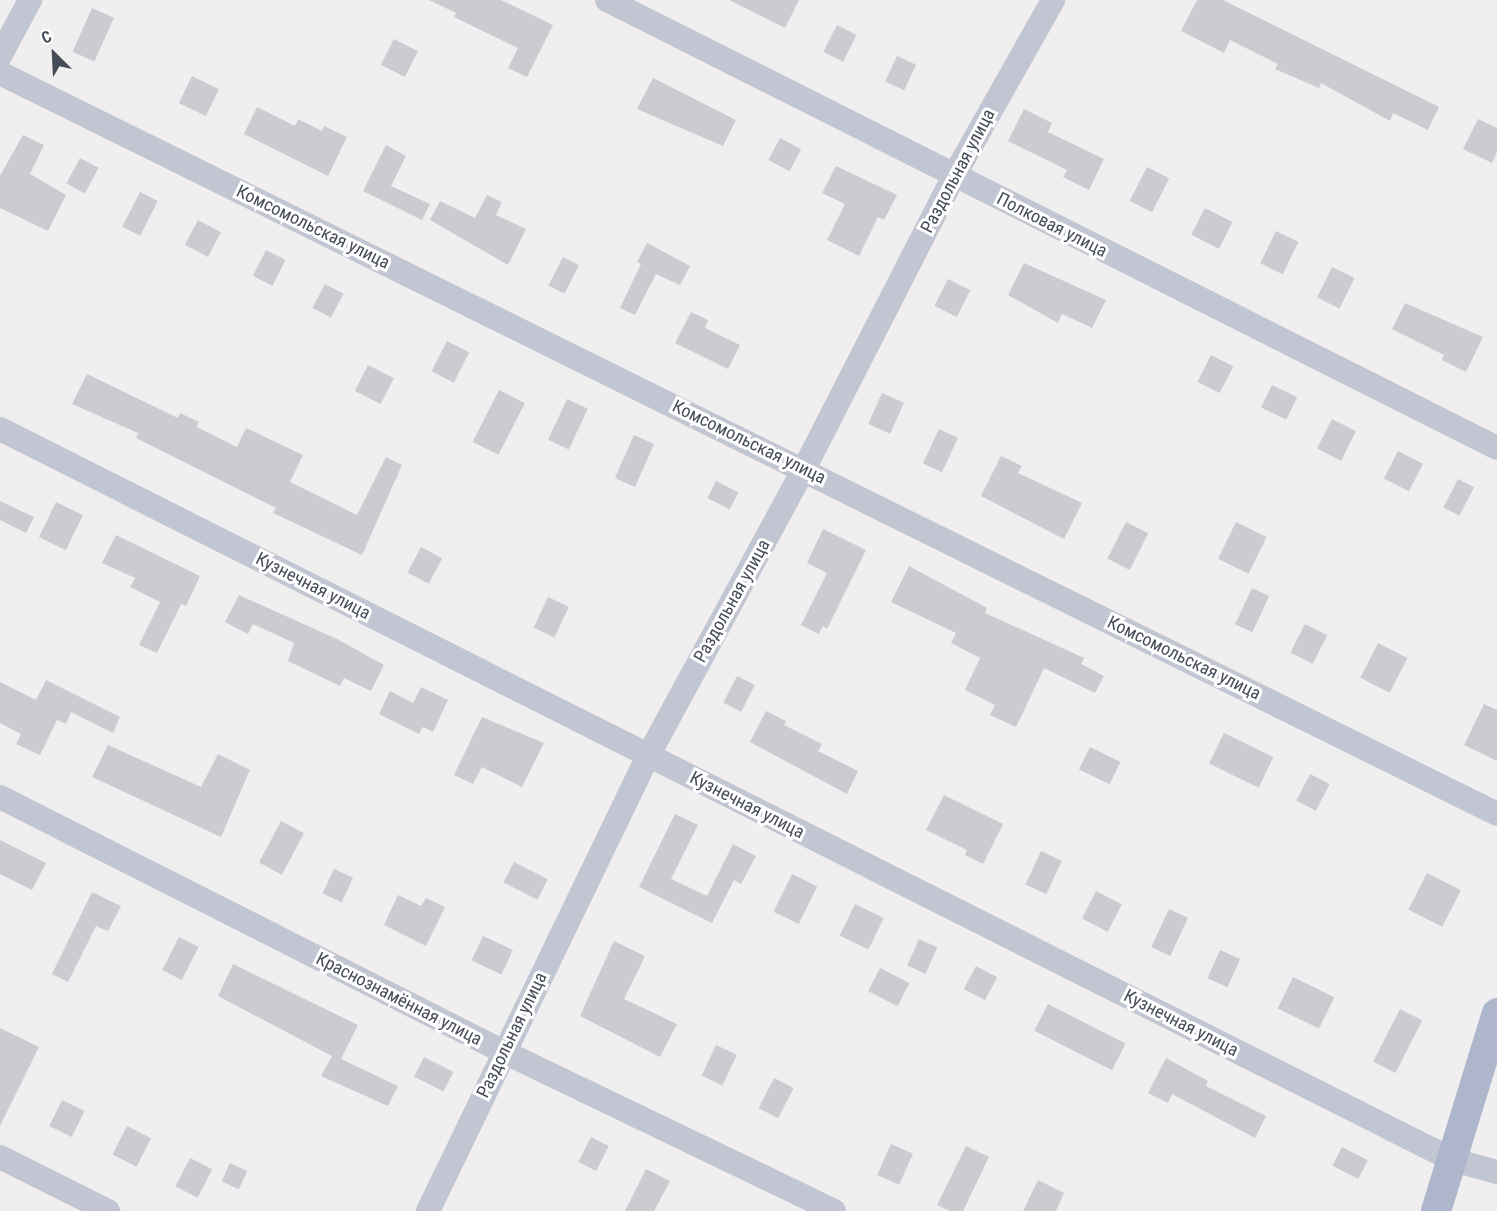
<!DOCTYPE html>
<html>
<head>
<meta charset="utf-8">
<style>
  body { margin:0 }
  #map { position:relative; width:1497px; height:1211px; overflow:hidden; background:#f0eeee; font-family:"Roboto Condensed",sans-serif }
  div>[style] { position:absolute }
  .building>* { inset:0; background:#cbccd2; transform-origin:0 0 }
  .minor>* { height:24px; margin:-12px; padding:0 12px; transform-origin:12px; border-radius:12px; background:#c2c6d2 }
  .major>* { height:30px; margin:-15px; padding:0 15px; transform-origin:15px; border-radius:15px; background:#aeb6cc }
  span { translate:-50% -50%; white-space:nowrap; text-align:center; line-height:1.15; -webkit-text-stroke:6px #fff; paint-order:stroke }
  .street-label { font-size:18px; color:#474c5a }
  .north { position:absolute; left:24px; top:24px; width:60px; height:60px; -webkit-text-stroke:4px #fff; paint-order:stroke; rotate:336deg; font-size:16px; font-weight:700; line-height:24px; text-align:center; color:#474c5a }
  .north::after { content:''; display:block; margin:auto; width:21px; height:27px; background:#474c5a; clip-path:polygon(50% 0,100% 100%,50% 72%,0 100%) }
</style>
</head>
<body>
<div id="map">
  <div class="building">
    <div style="clip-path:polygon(429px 0,501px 0,553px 25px,527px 77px,508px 68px,518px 48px,454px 17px,456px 13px)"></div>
    <div style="clip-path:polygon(729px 0,799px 0,785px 28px)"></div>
    <div style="clip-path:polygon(1197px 0,1223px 0,1439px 107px,1428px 130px,1393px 113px,1390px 121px,1321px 83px,1319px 88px,1275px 69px,1278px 64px,1230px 40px,1224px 53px,1181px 31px)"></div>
    <div style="left:92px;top:8px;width:24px;height:48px;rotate:24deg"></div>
    <div style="left:837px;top:25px;width:22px;height:30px;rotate:27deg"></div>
    <div style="left:394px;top:39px;width:27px;height:29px;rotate:27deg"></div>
    <div style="left:897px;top:56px;width:21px;height:28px;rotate:25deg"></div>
    <div style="left:192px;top:76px;width:30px;height:30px;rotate:26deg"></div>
    <div style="clip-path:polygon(653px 78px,736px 120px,723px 146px,637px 109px)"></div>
    <div style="clip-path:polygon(257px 107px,295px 126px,298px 119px,322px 131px,324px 126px,347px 137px,328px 176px,244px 134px)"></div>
    <div style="clip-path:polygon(1024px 109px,1052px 123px,1048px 132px,1104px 159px,1089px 190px,1063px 177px,1067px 170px,1008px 141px)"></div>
    <div style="clip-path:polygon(1478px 119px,1497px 128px,1497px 152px,1492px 163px,1463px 149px)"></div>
    <div style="clip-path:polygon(23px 135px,44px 145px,30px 174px,66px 195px,48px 231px,0 208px,0 176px)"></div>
    <div style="left:780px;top:138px;width:24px;height:25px;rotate:28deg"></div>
    <div style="clip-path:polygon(386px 145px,406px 156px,391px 186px,430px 204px,422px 220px,363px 191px)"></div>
    <div style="left:80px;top:158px;width:21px;height:29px;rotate:28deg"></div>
    <div style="clip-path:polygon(836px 166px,897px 195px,884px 220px,878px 217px,859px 256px,827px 240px,845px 204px,822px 193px)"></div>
    <div style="left:1147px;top:167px;width:25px;height:38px;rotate:27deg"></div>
    <div style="left:140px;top:192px;width:20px;height:39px;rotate:27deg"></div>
    <div style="clip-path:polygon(487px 195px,502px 202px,496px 215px,526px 229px,508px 265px,430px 220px,440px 201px,475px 218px)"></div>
    <div style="left:1205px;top:208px;width:31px;height:30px;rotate:27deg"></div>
    <div style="left:198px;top:220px;width:26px;height:28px;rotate:28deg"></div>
    <div style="left:1276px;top:231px;width:25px;height:36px;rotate:26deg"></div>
    <div style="clip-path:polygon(647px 243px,690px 266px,680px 285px,656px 274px,635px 315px,620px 308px,641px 264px,637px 262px)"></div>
    <div style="left:266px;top:250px;width:22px;height:29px;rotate:27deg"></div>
    <div style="left:563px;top:257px;width:18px;height:32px;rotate:27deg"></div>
    <div style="clip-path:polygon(1024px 263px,1106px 300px,1092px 328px,1062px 314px,1058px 323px,1008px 295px)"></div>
    <div style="left:1332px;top:267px;width:25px;height:34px;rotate:26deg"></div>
    <div style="left:948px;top:279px;width:25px;height:30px;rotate:27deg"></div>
    <div style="left:325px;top:284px;width:21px;height:27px;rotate:28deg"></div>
    <div style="clip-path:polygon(1405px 303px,1483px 337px,1466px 372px,1442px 360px,1444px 355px,1392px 329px)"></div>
    <div style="clip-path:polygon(691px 312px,708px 320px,705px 328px,740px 345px,728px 369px,675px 343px)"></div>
    <div style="left:447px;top:341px;width:25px;height:34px;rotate:27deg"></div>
    <div style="left:1211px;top:355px;width:25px;height:30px;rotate:27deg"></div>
    <div style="left:368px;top:365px;width:29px;height:29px;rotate:27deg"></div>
    <div style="clip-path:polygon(87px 374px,178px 418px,180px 413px,199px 422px,197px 427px,237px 447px,246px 428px,303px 455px,290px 482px,357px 515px,386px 457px,402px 465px,362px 555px,273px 513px,276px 508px,136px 438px,138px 433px,72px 404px)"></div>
    <div style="left:1272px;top:385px;width:28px;height:25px;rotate:26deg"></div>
    <div style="left:499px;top:390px;width:29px;height:58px;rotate:27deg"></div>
    <div style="left:882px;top:393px;width:24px;height:34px;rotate:24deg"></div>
    <div style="left:567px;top:399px;width:23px;height:45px;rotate:25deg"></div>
    <div style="left:1332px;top:419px;width:27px;height:33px;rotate:27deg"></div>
    <div style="left:939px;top:429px;width:21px;height:38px;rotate:25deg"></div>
    <div style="left:634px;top:435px;width:22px;height:47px;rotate:24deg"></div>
    <div style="left:1398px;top:451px;width:28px;height:31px;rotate:27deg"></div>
    <div style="clip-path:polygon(1001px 456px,1022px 466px,1018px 473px,1082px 503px,1064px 539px,981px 496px)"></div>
    <div style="left:1458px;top:479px;width:18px;height:32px;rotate:27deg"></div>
    <div style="left:716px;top:481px;width:25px;height:19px;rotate:27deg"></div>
    <div style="clip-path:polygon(0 501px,34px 517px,26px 533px,0 520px)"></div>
    <div style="left:56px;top:502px;width:30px;height:39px;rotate:26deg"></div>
    <div style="left:1126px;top:522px;width:25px;height:41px;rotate:27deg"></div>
    <div style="left:1236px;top:522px;width:34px;height:41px;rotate:26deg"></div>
    <div style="clip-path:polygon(823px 529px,866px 550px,827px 629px,823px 626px,819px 634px,801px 625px,827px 573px,807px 563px)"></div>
    <div style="clip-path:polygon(116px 535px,200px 576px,186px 606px,181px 604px,157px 653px,139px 645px,160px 602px,130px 587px,135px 578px,102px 563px)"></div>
    <div style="left:421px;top:547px;width:24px;height:29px;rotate:28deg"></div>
    <div style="clip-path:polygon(909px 566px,987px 608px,985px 613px,1084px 658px,1081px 664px,1104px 676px,1095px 693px,1044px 668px,1016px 727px,990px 715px,995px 705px,965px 690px,980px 658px,951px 643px,956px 633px,891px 602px)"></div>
    <div style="left:1252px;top:588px;width:19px;height:40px;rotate:25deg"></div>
    <div style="clip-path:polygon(239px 595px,337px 639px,384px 665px,371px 691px,344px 678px,340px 686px,288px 661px,294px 643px,253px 624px,248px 634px,225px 622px)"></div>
    <div style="left:548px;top:597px;width:23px;height:34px;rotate:25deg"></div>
    <div style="left:1305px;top:624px;width:25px;height:32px;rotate:27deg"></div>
    <div style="left:1378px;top:643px;width:33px;height:39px;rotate:27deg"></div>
    <div style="left:737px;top:676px;width:20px;height:30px;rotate:27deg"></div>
    <div style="clip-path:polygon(46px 680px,120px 717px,113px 733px,71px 712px,66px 724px,57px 720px,40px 755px,16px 744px,21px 734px,0 723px,0 682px,36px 700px)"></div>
    <div style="clip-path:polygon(421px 687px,448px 700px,433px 732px,423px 727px,419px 734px,379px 714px,390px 691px,413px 703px)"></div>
    <div style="clip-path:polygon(1484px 704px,1497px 710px,1497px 761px,1464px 745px)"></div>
    <div style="clip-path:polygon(766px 711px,786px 721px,784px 725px,822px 744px,818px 751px,858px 771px,847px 794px,750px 742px)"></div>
    <div style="clip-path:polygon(482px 717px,544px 743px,522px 787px,482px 767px,473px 784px,454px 775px)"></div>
    <div style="left:1224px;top:733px;width:55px;height:34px;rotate:26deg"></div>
    <div style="clip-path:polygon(108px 745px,201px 787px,218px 754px,250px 770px,221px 837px,92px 777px)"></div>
    <div style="left:1090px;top:747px;width:34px;height:25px;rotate:26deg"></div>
    <div style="left:1310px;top:774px;width:22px;height:30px;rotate:27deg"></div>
    <div style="clip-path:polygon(944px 795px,1003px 824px,983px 864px,965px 855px,967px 850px,926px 830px)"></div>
    <div style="clip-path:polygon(675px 814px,698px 825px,671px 879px,707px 896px,733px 844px,756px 856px,741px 884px,734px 880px,712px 923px,639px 887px)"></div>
    <div style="left:281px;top:821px;width:26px;height:47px;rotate:28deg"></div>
    <div style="clip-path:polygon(0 840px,46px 863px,32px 890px,0 874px)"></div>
    <div style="left:1041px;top:851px;width:23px;height:37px;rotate:25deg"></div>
    <div style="left:514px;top:862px;width:38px;height:23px;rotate:27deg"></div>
    <div style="left:334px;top:869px;width:21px;height:27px;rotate:25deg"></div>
    <div style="left:1427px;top:873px;width:38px;height:41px;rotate:27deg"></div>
    <div style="left:792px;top:874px;width:28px;height:42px;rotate:26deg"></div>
    <div style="left:1096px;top:891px;width:29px;height:31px;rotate:27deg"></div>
    <div style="clip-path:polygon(92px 892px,121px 906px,108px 931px,96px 926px,68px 982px,52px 974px)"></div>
    <div style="clip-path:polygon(398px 895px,421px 906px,426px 898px,445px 907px,426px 946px,384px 925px)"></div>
    <div style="left:855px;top:904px;width:32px;height:35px;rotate:26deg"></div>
    <div style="left:1169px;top:909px;width:21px;height:42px;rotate:25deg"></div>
    <div style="left:483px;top:936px;width:33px;height:27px;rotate:25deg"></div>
    <div style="left:179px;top:937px;width:22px;height:37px;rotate:27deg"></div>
    <div style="left:919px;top:939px;width:20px;height:29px;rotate:24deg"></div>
    <div style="clip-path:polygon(614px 941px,645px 956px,624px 999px,677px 1024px,660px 1057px,580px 1016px)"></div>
    <div style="left:1220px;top:950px;width:22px;height:31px;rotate:24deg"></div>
    <div style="clip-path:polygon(233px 964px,358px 1025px,341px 1059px,398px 1086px,388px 1106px,321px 1076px,332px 1056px,218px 996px)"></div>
    <div style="left:976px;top:966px;width:24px;height:26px;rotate:28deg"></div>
    <div style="left:880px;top:968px;width:33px;height:26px;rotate:27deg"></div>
    <div style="left:1293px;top:977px;width:46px;height:35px;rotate:26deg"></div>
    <div style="left:1048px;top:1004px;width:87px;height:30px;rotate:27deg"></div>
    <div style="left:1400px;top:1009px;width:25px;height:59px;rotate:27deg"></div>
    <div style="clip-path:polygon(0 1028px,39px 1047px,0 1126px)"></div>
    <div style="left:716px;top:1045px;width:23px;height:34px;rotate:25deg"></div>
    <div style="left:424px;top:1057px;width:33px;height:22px;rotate:27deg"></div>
    <div style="clip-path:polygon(1166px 1058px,1208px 1081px,1206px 1086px,1266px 1116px,1255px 1138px,1172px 1094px,1168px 1103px,1148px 1093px)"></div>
    <div style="left:774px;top:1078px;width:22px;height:34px;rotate:27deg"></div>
    <div style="left:62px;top:1100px;width:25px;height:29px;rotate:26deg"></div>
    <div style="left:127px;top:1126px;width:27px;height:32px;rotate:27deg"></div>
    <div style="left:591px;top:1137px;width:20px;height:28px;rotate:27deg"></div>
    <div style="left:891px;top:1144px;width:24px;height:34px;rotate:24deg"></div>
    <div style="clip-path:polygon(966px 1146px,989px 1157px,963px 1211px,950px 1211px,937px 1205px)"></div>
    <div style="left:1342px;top:1147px;width:29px;height:21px;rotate:27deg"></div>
    <div style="left:190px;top:1158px;width:25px;height:32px;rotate:27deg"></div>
    <div style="left:230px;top:1163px;width:19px;height:20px;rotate:25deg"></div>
    <div style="clip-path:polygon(646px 1169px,670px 1181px,654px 1211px,625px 1211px)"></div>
    <div style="clip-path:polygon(1038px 1180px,1064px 1193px,1056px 1211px,1023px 1211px)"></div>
  </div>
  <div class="minor">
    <div style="left:607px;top:0;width:996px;rotate:26.72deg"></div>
    <div style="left:0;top:56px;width:64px;rotate:-61.8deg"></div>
    <div style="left:0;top:73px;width:1670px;rotate:26.33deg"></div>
    <div style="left:0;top:429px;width:1627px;rotate:26.71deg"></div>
    <div style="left:1453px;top:1160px;width:46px;rotate:15.3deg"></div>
    <div style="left:0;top:797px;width:565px;rotate:26.84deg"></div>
    <div style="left:504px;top:1052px;width:366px;rotate:25.7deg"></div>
    <div style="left:0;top:1157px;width:121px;rotate:26.6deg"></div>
    <div style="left:428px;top:1211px;width:505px;rotate:-64.2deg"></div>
    <div style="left:648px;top:756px;width:327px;rotate:-61.5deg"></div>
    <div style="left:804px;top:469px;width:329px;rotate:-62.9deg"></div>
    <div style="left:954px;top:176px;width:202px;rotate:-60.6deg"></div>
  </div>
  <div class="major">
    <div style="left:1436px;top:1211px;width:207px;rotate:-72.9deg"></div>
  </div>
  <div class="street-label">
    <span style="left:958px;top:171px;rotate:-62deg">Раздольная улица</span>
    <span style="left:1052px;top:225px;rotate:27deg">Полковая улица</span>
    <span style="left:313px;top:227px;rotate:26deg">Комсомольская улица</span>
    <span style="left:749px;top:442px;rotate:26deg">Комсомольская улица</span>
    <span style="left:313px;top:586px;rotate:27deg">Кузнечная улица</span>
    <span style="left:732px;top:601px;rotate:-61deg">Раздольная улица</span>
    <span style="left:1184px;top:658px;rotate:26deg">Комсомольская улица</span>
    <span style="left:747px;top:805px;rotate:27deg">Кузнечная улица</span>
    <span style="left:399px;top:999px;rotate:27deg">Краснознамённая улица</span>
    <span style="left:1181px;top:1023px;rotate:27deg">Кузнечная улица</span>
    <span style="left:512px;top:1035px;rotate:-64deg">Раздольная улица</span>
  </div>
  <div class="north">С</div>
</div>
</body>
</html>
